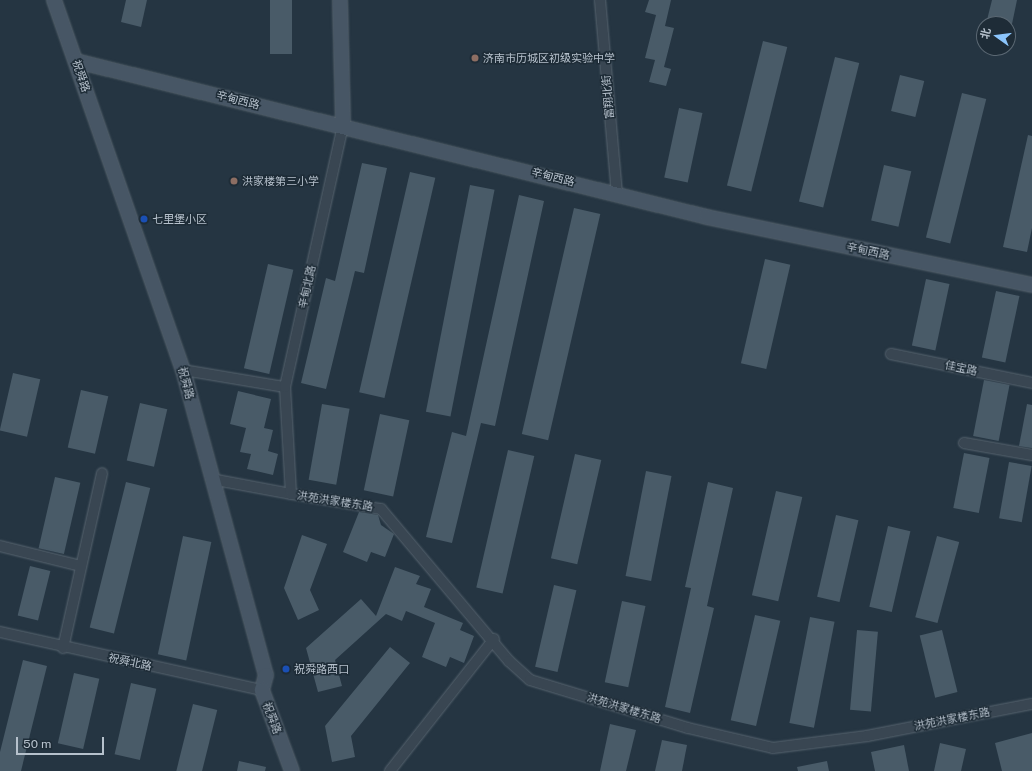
<!DOCTYPE html>
<html>
<head>
<meta charset="utf-8">
<style>
  body { margin:0 }
  #map { position:relative; width:1032px; height:771px; overflow:hidden; background:#253542; font-family:"Public Sans","Noto Sans SC",sans-serif }
  div>[style] { position:absolute }
  .building>* { inset:0; background:#495b68; transform-origin:0 0 }
  .roads { filter:drop-shadow(0 0 1px #57646f) drop-shadow(0 0 1px #57646f) }
  .street>* { height:10px; margin:-5px; padding:0 5px; transform-origin:5px; border-radius:5px; background:#394652 }
  .secondary>* { height:14px; margin:-7px; padding:0 7px; transform-origin:7px; border-radius:7px; background:#475665 }
  .dots>* { width:11px; height:11px; translate:-50% -50%; box-sizing:border-box; border:2px solid #1e2c37; border-radius:50% }
  span { translate:-50% -50%; white-space:nowrap; text-align:center; line-height:1.15; -webkit-text-stroke:3px #1e2c37; paint-order:stroke }
  .poi-label { font-size:11px; color:#b6c1cc }
  .left { translate:0 -50%; text-align:left }
  .street-label { font-size:11px; color:#b6c1cc }
  .north { position:absolute; left:976px; top:16px; width:40px; height:40px; box-sizing:border-box; background:#1e2c37; border:1px solid #5b6873; border-radius:50%; rotate:284deg; font-size:11px; font-weight:700; line-height:16px; text-align:center; color:#b6c1cc }
  .north::after { content:''; display:block; margin:auto; width:14px; height:18px; background:#8bc5fc; clip-path:polygon(50% 0,100% 100%,50% 72%,0 100%) }
  .scale { position:absolute; left:16px; top:737px; width:88px; height:18px; box-sizing:border-box; border:2px solid #b6c1cc; border-top:0; padding-left:5px; font-size:12px; line-height:14px; white-space:nowrap; color:#b6c1cc; -webkit-text-stroke:3px #1e2c37; paint-order:stroke }
</style>
</head>
<body>
<div id="map">
  <div class="building">
    <div style="clip-path:polygon(126px 0,147px 0,141px 27px,121px 22px)"></div>
    <div style="left:270px;top:0;width:22px;height:54px"></div>
    <div style="clip-path:polygon(649px 0,671px 0,665px 26px,674px 28px,664px 67px,671px 69px,666px 86px,649px 82px,655px 60px,645px 58px,656px 15px,645px 12px)"></div>
    <div style="clip-path:polygon(992px 0,1017px 0,1012px 24px,986px 24px)"></div>
    <div style="left:763px;top:41px;width:25px;height:149px;rotate:14deg"></div>
    <div style="left:835px;top:57px;width:25px;height:149px;rotate:14deg"></div>
    <div style="left:900px;top:75px;width:25px;height:37px;rotate:14deg"></div>
    <div style="left:962px;top:93px;width:25px;height:149px;rotate:14deg"></div>
    <div style="left:679px;top:108px;width:24px;height:71px;rotate:12deg"></div>
    <div style="clip-path:polygon(1028px 135px,1032px 136px,1032px 228px,1027px 252px,1003px 247px)"></div>
    <div style="clip-path:polygon(362px 163px,387px 168px,364px 273px,355px 271px,326px 389px,301px 383px,326px 278px,335px 281px)"></div>
    <div style="left:884px;top:165px;width:28px;height:57px;rotate:13deg"></div>
    <div style="left:410px;top:172px;width:26px;height:226px;rotate:13deg"></div>
    <div style="left:470px;top:185px;width:25px;height:231px;rotate:11deg"></div>
    <div style="clip-path:polygon(519px 195px,544px 201px,495px 426px,481px 423px,452px 543px,426px 537px,452px 432px,466px 436px)"></div>
    <div style="left:574px;top:208px;width:27px;height:232px;rotate:13deg"></div>
    <div style="left:765px;top:259px;width:26px;height:107px;rotate:13deg"></div>
    <div style="left:268px;top:264px;width:26px;height:107px;rotate:13deg"></div>
    <div style="left:926px;top:279px;width:24px;height:68px;rotate:12deg"></div>
    <div style="left:996px;top:291px;width:24px;height:68px;rotate:12deg"></div>
    <div style="left:13px;top:373px;width:28px;height:59px;rotate:13deg"></div>
    <div style="left:984px;top:380px;width:26px;height:57px;rotate:11deg"></div>
    <div style="left:81px;top:390px;width:28px;height:59px;rotate:13deg"></div>
    <div style="clip-path:polygon(238px 391px,271px 399px,264px 428px,273px 430px,268px 451px,278px 454px,273px 475px,247px 469px,251px 454px,240px 452px,246px 428px,230px 424px)"></div>
    <div style="left:140px;top:403px;width:28px;height:59px;rotate:13deg"></div>
    <div style="left:322px;top:404px;width:28px;height:77px;rotate:10deg"></div>
    <div style="clip-path:polygon(1027px 404px,1032px 405px,1032px 448px,1019px 446px)"></div>
    <div style="left:380px;top:414px;width:30px;height:78px;rotate:12deg"></div>
    <div style="left:508px;top:450px;width:27px;height:141px;rotate:13deg"></div>
    <div style="left:964px;top:453px;width:26px;height:56px;rotate:11deg"></div>
    <div style="left:575px;top:454px;width:27px;height:107px;rotate:13deg"></div>
    <div style="left:1009px;top:462px;width:23px;height:57px;rotate:10deg"></div>
    <div style="left:646px;top:471px;width:26px;height:107px;rotate:11deg"></div>
    <div style="left:55px;top:477px;width:26px;height:73px;rotate:13deg"></div>
    <div style="left:126px;top:482px;width:25px;height:150px;rotate:14deg"></div>
    <div style="clip-path:polygon(708px 482px,733px 488px,707px 606px,714px 608px,690px 713px,665px 707px,691px 588px,685px 587px)"></div>
    <div style="left:776px;top:491px;width:27px;height:107px;rotate:13deg"></div>
    <div style="clip-path:polygon(359px 512px,378px 515px,381px 525px,394px 534px,385px 557px,371px 552px,367px 562px,343px 552px)"></div>
    <div style="left:836px;top:515px;width:23px;height:84px;rotate:13deg"></div>
    <div style="left:888px;top:526px;width:23px;height:83px;rotate:13deg"></div>
    <div style="clip-path:polygon(302px 535px,327px 544px,310px 590px,319px 610px,298px 620px,284px 588px)"></div>
    <div style="left:183px;top:536px;width:29px;height:121px;rotate:12deg"></div>
    <div style="left:937px;top:536px;width:23px;height:84px;rotate:15deg"></div>
    <div style="left:30px;top:566px;width:21px;height:51px;rotate:14deg"></div>
    <div style="clip-path:polygon(395px 567px,420px 576px,416px 584px,431px 589px,424px 607px,463px 623px,460px 630px,474px 636px,464px 663px,450px 657px,446px 667px,422px 657px,435px 623px,406px 611px,402px 621px,386px 614px,335px 660px,342px 686px,318px 692px,306px 648px,361px 599px,376px 616px)"></div>
    <div style="left:554px;top:585px;width:23px;height:84px;rotate:13deg"></div>
    <div style="left:622px;top:601px;width:24px;height:83px;rotate:12deg"></div>
    <div style="left:755px;top:615px;width:26px;height:108px;rotate:13deg"></div>
    <div style="left:810px;top:617px;width:25px;height:108px;rotate:11deg"></div>
    <div style="left:857px;top:630px;width:21px;height:80px;rotate:5deg"></div>
    <div style="left:942px;top:630px;width:64px;height:23px;rotate:76deg"></div>
    <div style="clip-path:polygon(390px 647px,410px 663px,351px 736px,355px 757px,332px 762px,325px 726px)"></div>
    <div style="clip-path:polygon(23px 660px,47px 666px,21px 771px,0 771px,0 752px)"></div>
    <div style="left:74px;top:673px;width:26px;height:72px;rotate:13deg"></div>
    <div style="left:131px;top:683px;width:26px;height:73px;rotate:13deg"></div>
    <div style="left:193px;top:704px;width:25px;height:69px;rotate:14deg"></div>
    <div style="clip-path:polygon(610px 724px,636px 730px,626px 771px,600px 771px)"></div>
    <div style="clip-path:polygon(1032px 733px,1032px 771px,1002px 771px,995px 743px)"></div>
    <div style="clip-path:polygon(662px 740px,687px 745px,682px 771px,655px 771px)"></div>
    <div style="clip-path:polygon(940px 743px,966px 749px,961px 771px,934px 771px)"></div>
    <div style="clip-path:polygon(904px 745px,909px 771px,875px 771px,871px 752px)"></div>
    <div style="clip-path:polygon(239px 761px,266px 767px,265px 771px,237px 771px)"></div>
    <div style="clip-path:polygon(827px 761px,829px 771px,798px 771px,797px 767px)"></div>
  </div>
  <div class="roads">
    <div class="street">
      <div style="left:600px;top:0;width:194px;rotate:85deg"></div>
      <div style="left:891px;top:354px;width:144px;rotate:11.6deg"></div>
      <div style="left:183px;top:370px;width:103px;rotate:9.5deg"></div>
      <div style="left:964px;top:443px;width:69px;rotate:10deg"></div>
      <div style="left:211px;top:479px;width:81px;rotate:10.6deg"></div>
      <div style="left:291px;top:494px;width:107px;rotate:-93.2deg"></div>
      <div style="left:285px;top:387px;width:268px;rotate:-77.5deg"></div>
      <div style="left:291px;top:494px;width:91px;rotate:9.5deg"></div>
      <div style="left:381px;top:509px;width:199px;rotate:49.9deg"></div>
      <div style="left:509px;top:661px;width:28px;rotate:42deg"></div>
      <div style="left:530px;top:680px;width:165px;rotate:16.9deg"></div>
      <div style="left:688px;top:728px;width:87px;rotate:13.2deg"></div>
      <div style="left:773px;top:748px;width:95px;rotate:-7.3deg"></div>
      <div style="left:867px;top:736px;width:168px;rotate:-11deg"></div>
      <div style="left:0;top:546px;width:83px;rotate:13.9deg"></div>
      <div style="left:0;top:632px;width:268px;rotate:12.5deg"></div>
      <div style="left:63px;top:648px;width:179px;rotate:-77.4deg"></div>
      <div style="left:390px;top:771px;width:168px;rotate:-51.8deg"></div>
    </div>
    <div class="secondary">
      <div style="left:54px;top:0;width:392px;rotate:70.8deg"></div>
      <div style="left:183px;top:370px;width:316px;rotate:74.8deg"></div>
      <div style="left:266px;top:675px;width:16px;rotate:105deg"></div>
      <div style="left:262px;top:690px;width:86px;rotate:69.7deg"></div>
      <div style="left:340px;top:0;width:125px;rotate:88.6deg"></div>
      <div style="left:76px;top:61px;width:650px;rotate:13.89deg"></div>
      <div style="left:707px;top:217px;width:332px;rotate:11.8deg"></div>
    </div>
  </div>
  <div class="dots">
    <div style="left:475px;top:58px;background:#8d6e63"></div>
    <div style="left:234px;top:181px;background:#8d6e63"></div>
    <div style="left:144px;top:219px;background:#1a4fb4"></div>
    <div style="left:286px;top:669px;background:#1a4fb4"></div>
  </div>
  <div class="poi-label">
    <span class="left" style="left:483px;top:58px">济南市历城区初级实验中学</span>
    <span class="left" style="left:242px;top:181px">洪家楼第三小学</span>
    <span class="left" style="left:152px;top:219px">七里堡小区</span>
    <span class="left" style="left:294px;top:669px">祝舜路西口</span>
  </div>
  <div class="street-label">
    <span style="left:81px;top:76px;rotate:71deg">祝舜路</span>
    <span style="left:608px;top:97px;rotate:-95deg">富翔北街</span>
    <span style="left:238px;top:100px;rotate:14deg">辛甸西路</span>
    <span style="left:553px;top:177px;rotate:14deg">辛甸西路</span>
    <span style="left:868px;top:251px;rotate:12deg">辛甸西路</span>
    <span style="left:307px;top:287px;rotate:-78deg">辛甸北路</span>
    <span style="left:961px;top:368px;rotate:12deg">佳宝路</span>
    <span style="left:186px;top:383px;rotate:75deg">祝舜路</span>
    <span style="left:335px;top:501px;rotate:9deg">洪苑洪家楼东路</span>
    <span style="left:130px;top:662px;rotate:12deg">祝舜北路</span>
    <span style="left:624px;top:708px;rotate:17deg">洪苑洪家楼东路</span>
    <span style="left:272px;top:718px;rotate:69deg">祝舜路</span>
    <span style="left:952px;top:719px;rotate:-11deg">洪苑洪家楼东路</span>
  </div>
  <div class="north">北</div>
  <div class="scale">50 m</div>
</div>
</body>
</html>
